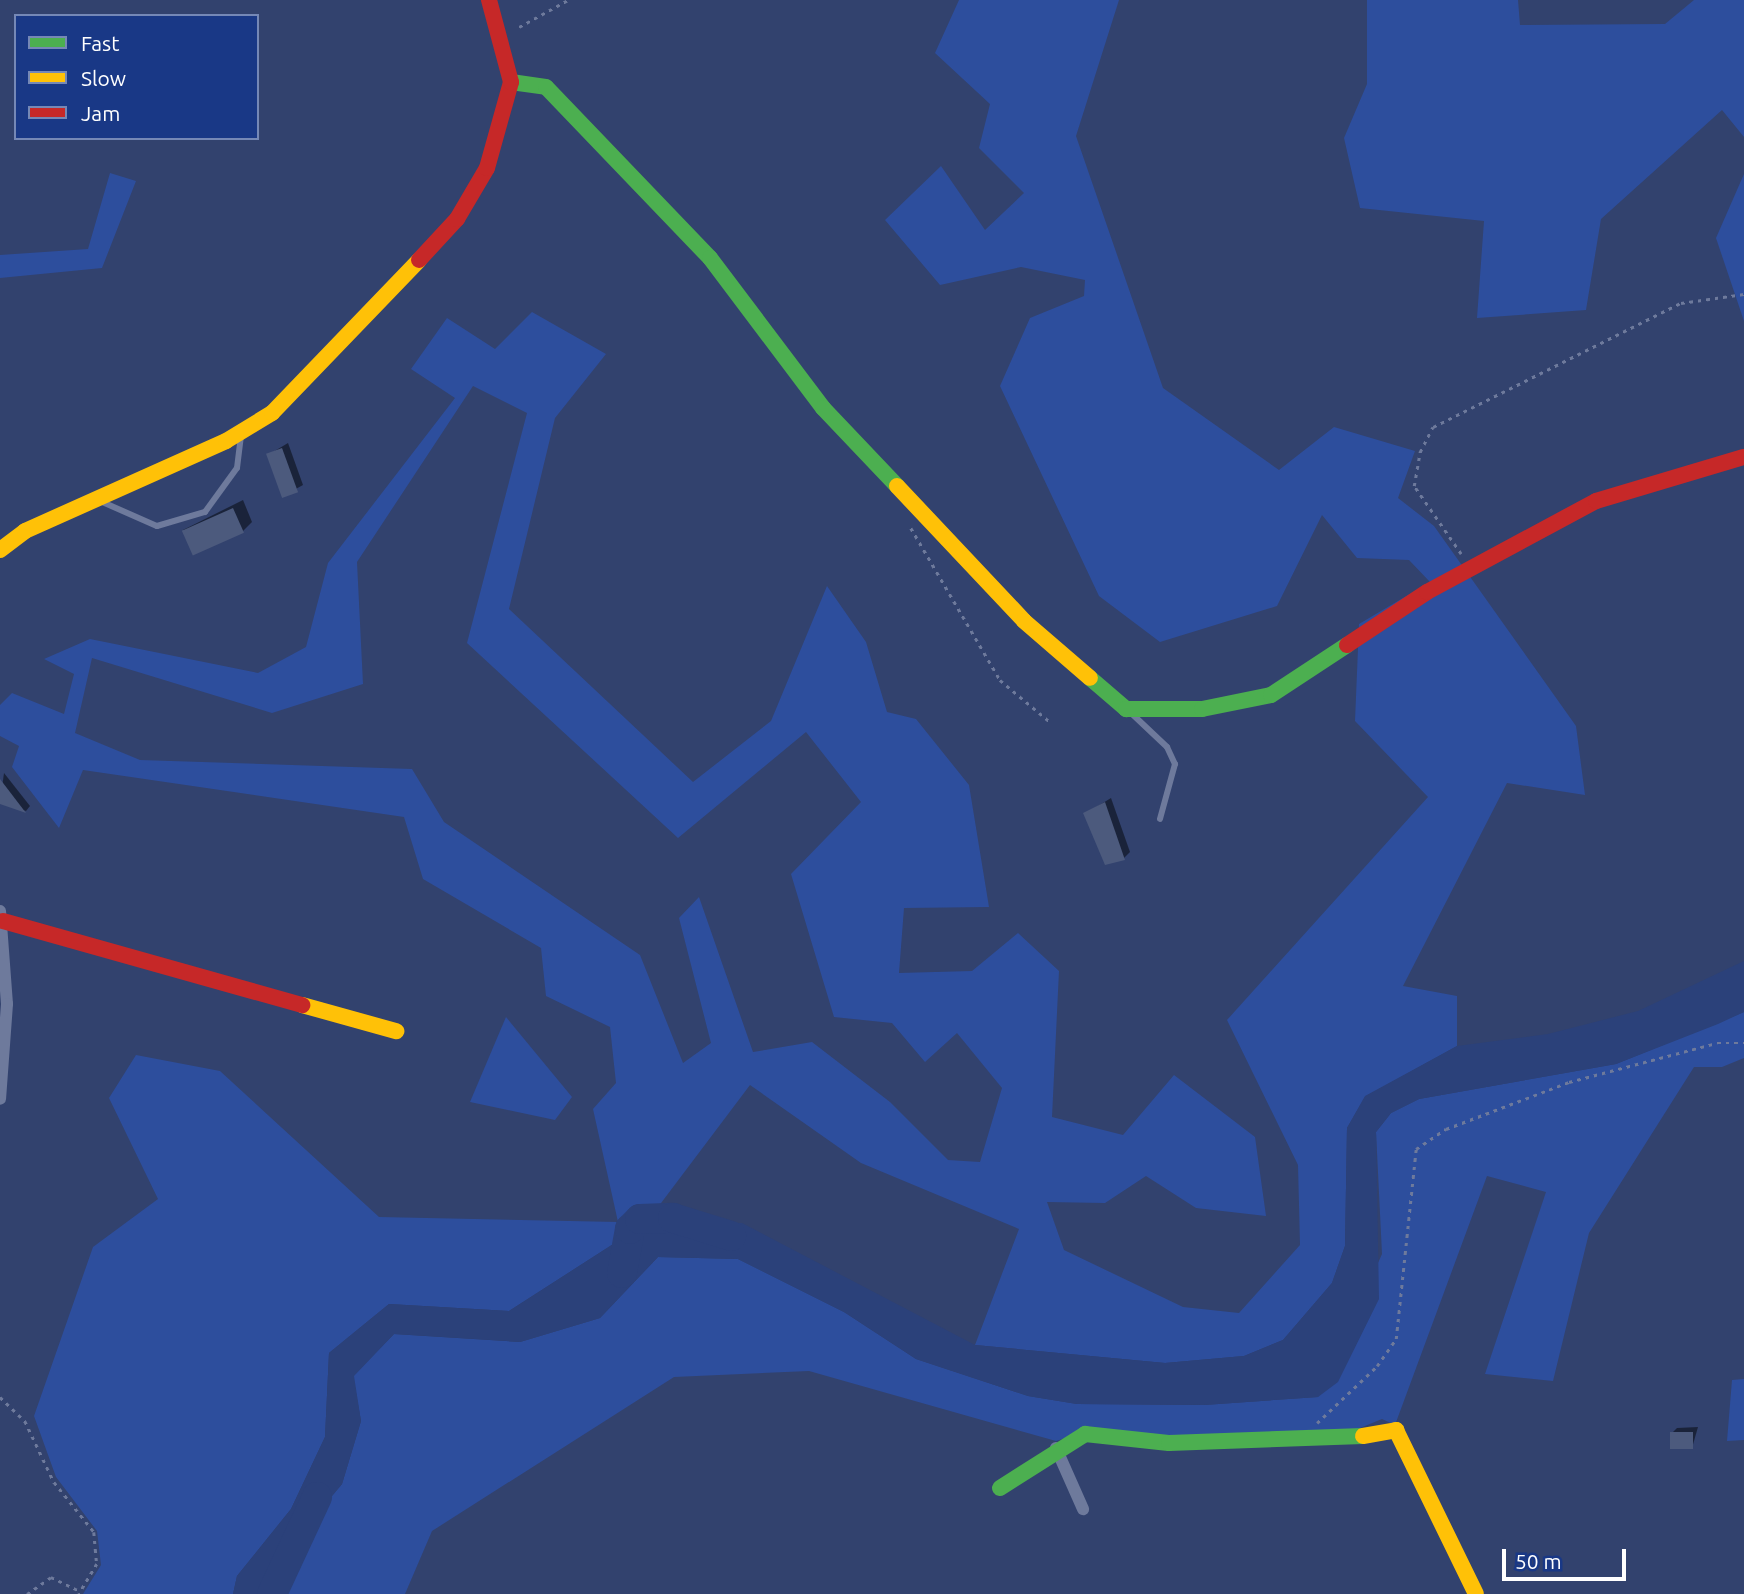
<!DOCTYPE html>
<html>
<head>
<meta charset="utf-8">
<style>
  body { margin:0 }
  #map { position:relative; width:1744px; height:1594px; overflow:hidden; background:#32426e; font-family:Ubuntu,sans-serif }
  div>[style] { position:absolute }
  .green>* { inset:0; background:#2d4e9d }
  .water>* { inset:0; background:#2b417a }
  .shadow>* { inset:0; background:#0007 }
  .river>* { height:30px; margin:-15px; padding:0 15px; transform-origin:15px; border-radius:15px; background:#2b417a }
  .building>* { inset:0; background:#4c5a7d; transform-origin:0 0 }
  .path>* { height:2.5px; margin-top:-1.25px; transform-origin:0; background:repeating-linear-gradient(90deg,#6e7a9c 0 3.5px,transparent 0 8.5px) }
  .lane>* { height:6px; margin:-3px; padding:0 3px; transform-origin:3px; border-radius:3px; background:#6e7a9c }
  .street>* { height:12px; margin:-6px; padding:0 6px; transform-origin:6px; border-radius:6px; background:#6e7a9c }
  .fast>* { height:16px; margin:-8px; padding:0 8px; transform-origin:8px; border-radius:8px; background:#4caf50 }
  .slow>* { height:16px; margin:-8px; padding:0 8px; transform-origin:8px; border-radius:8px; background:#ffc107 }
  .jam>* { height:16px; margin:-8px; padding:0 8px; transform-origin:8px; border-radius:8px; background:#c62828 }
  span { translate:-50% -50%; white-space:nowrap; text-align:center; line-height:1.15; -webkit-text-stroke:6px #193886; paint-order:stroke }
  .legend { position:absolute; left:14px; top:14px; width:245px; height:126px; box-sizing:border-box; background:#193886; border:2px solid #7588b6; margin:0; padding:9px 12px; list-style:none; font-size:21px; color:#fff }
  .legend li { display:flex; align-items:center; gap:14px; height:35px }
  .legend b { width:35px; border:2px solid #7588b6 }
  .scale { position:absolute; left:1502px; top:1549px; width:124px; height:32px; box-sizing:border-box; border:4px solid #fff; border-top:0; padding-left:9px; font-size:21px; line-height:24px; white-space:nowrap; color:#fff; -webkit-text-stroke:5px #193886; paint-order:stroke }
</style>
</head>
<body>
<div id="map">
  <div class="green">
    <div style="clip-path:polygon(evenodd,959px 0,1119px 0,1076px 136px,1163px 388px,1279px 470px,1334px 427px,1415px 451px,1398px 498px,1434px 526px,1576px 726px,1585px 795px,1507px 783px,1403px 986px,1457px 996px,1457px 1046px,1365px 1097px,1347px 1128px,1345px 1246px,1332px 1283px,1283px 1340px,1244px 1356px,1165px 1363px,975px 1345px,1019px 1229px,861px 1163px,750px 1085px,646px 1223px,509px 1311px,389px 1304px,329px 1353px,325px 1437px,291px 1509px,237px 1576px,233px 1594px,83px 1594px,101px 1565px,97px 1531px,56px 1477px,34px 1416px,93px 1247px,158px 1199px,109px 1098px,136px 1055px,220px 1071px,379px 1217px,618px 1222px,593px 1109px,616px 1083px,610px 1027px,546px 996px,541px 948px,423px 879px,404px 817px,83px 770px,59px 828px,12px 767px,19px 746px,0 736px,0 705px,12px 693px,64px 714px,74px 674px,44px 659px,90px 639px,258px 673px,306px 647px,328px 563px,455px 398px,411px 369px,447px 318px,495px 349px,532px 312px,606px 354px,555px 418px,509px 609px,693px 782px,771px 721px,827px 586px,866px 642px,887px 712px,916px 719px,969px 785px,989px 907px,904px 908px,899px 973px,972px 971px,1018px 933px,1059px 971px,1052px 1117px,1123px 1135px,1174px 1075px,1255px 1137px,1266px 1216px,1196px 1208px,1146px 1176px,1105px 1203px,1047px 1202px,1064px 1250px,1183px 1307px,1239px 1313px,1300px 1245px,1298px 1165px,1227px 1020px,1428px 797px,1355px 721px,1359px 624px,1430px 582px,1409px 560px,1357px 558px,1322px 515px,1277px 606px,1160px 642px,1099px 596px,1000px 386px,1030px 318px,1084px 296px,1085px 280px,1021px 267px,940px 285px,885px 220px,941px 166px,985px 230px,1024px 193px,979px 148px,990px 104px,935px 53px,959px 0,473px 386px,527px 413px,467px 643px,678px 838px,806px 732px,861px 802px,791px 874px,834px 1017px,892px 1023px,925px 1062px,957px 1033px,1002px 1088px,980px 1162px,948px 1160px,890px 1102px,812px 1042px,753px 1052px,699px 897px,679px 918px,711px 1043px,683px 1063px,640px 955px,444px 822px,412px 769px,140px 760px,75px 733px,92px 658px,272px 713px,363px 684px,357px 562px,473px 386px)"></div>
    <div style="clip-path:polygon(1367px 0,1518px 0,1520px 25px,1665px 24px,1694px 0,1744px 0,1744px 137px,1722px 110px,1601px 219px,1586px 310px,1477px 318px,1484px 221px,1360px 208px,1344px 138px,1367px 84px)"></div>
    <div style="clip-path:polygon(110px 173px,136px 181px,102px 268px,0 278px,0 255px,88px 249px)"></div>
    <div style="clip-path:polygon(1744px 174px,1744px 321px,1716px 238px)"></div>
    <div style="clip-path:polygon(1744px 1012px,1744px 1058px,1722px 1067px,1694px 1067px,1589px 1233px,1553px 1381px,1485px 1374px,1546px 1192px,1487px 1176px,1395px 1425px,1382px 1419px,1338px 1437px,1163px 1442px,1094px 1429px,1056px 1441px,809px 1371px,674px 1377px,432px 1531px,405px 1594px,275px 1594px,296px 1539px,342px 1484px,361px 1421px,353px 1376px,394px 1334px,520px 1342px,600px 1318px,658px 1257px,738px 1259px,844px 1312px,916px 1359px,1028px 1396px,1077px 1404px,1204px 1405px,1318px 1397px,1382px 1254px,1376px 1132px,1391px 1113px,1419px 1099px,1616px 1064px)"></div>
    <div style="clip-path:polygon(506px 1017px,572px 1097px,555px 1120px,470px 1102px)"></div>
    <div style="clip-path:polygon(1744px 1379px,1744px 1440px,1727px 1441px,1732px 1380px)"></div>
  </div>
  <div class="water">
    <div style="clip-path:polygon(1744px 961px,1744px 1012px,1718px 1024px,1616px 1064px,1419px 1099px,1391px 1113px,1376px 1132px,1379px 1299px,1338px 1382px,1318px 1397px,1204px 1405px,1077px 1404px,1028px 1396px,916px 1359px,844px 1312px,738px 1259px,658px 1257px,600px 1318px,520px 1342px,394px 1334px,354px 1376px,361px 1421px,342px 1484px,296px 1539px,275px 1594px,233px 1594px,237px 1576px,291px 1509px,325px 1437px,329px 1353px,389px 1304px,509px 1311px,646px 1223px,742px 1223px,975px 1345px,1165px 1363px,1244px 1356px,1283px 1340px,1332px 1283px,1345px 1246px,1347px 1128px,1365px 1096px,1457px 1046px,1548px 1034px,1638px 1011px)"></div>
  </div>
  <div class="shadow">
    <div style="clip-path:polygon(288px 443px,303px 485px,283px 496px,268px 455px)"></div>
    <div style="clip-path:polygon(243px 500px,252px 522px,243px 531px,183px 530px)"></div>
    <div style="clip-path:polygon(4px 773px,30px 806px,26px 811px,0 802px)"></div>
    <div style="clip-path:polygon(1111px 798px,1130px 852px,1124px 858px,1085px 814px)"></div>
    <div style="clip-path:polygon(1698px 1427px,1692px 1448px,1671px 1434px,1677px 1428px)"></div>
  </div>
  <div class="river">
    <div style="left:622px;top:1273px;width:45px;rotate:-79.7deg"></div>
    <div style="left:630px;top:1229px;width:14px;rotate:-45deg"></div>
    <div style="left:640px;top:1219px;width:33px;rotate:-2deg"></div>
    <div style="left:673px;top:1218px;width:61px;rotate:17.2deg"></div>
    <div style="left:272px;top:1594px;width:107px;rotate:-65.1deg"></div>
  </div>
  <div class="building">
    <div style="left:282px;top:448px;width:47px;height:17px;rotate:70deg"></div>
    <div style="left:233px;top:508px;width:27px;height:56px;rotate:66deg"></div>
    <div style="clip-path:polygon(0 779px,26px 813px,0 804px)"></div>
    <div style="clip-path:polygon(1105px 802px,1125px 860px,1105px 865px,1083px 813px)"></div>
    <div style="left:1693px;top:1432px;width:17px;height:23px;rotate:90deg"></div>
  </div>
  <div class="path">
    <div style="left:519px;top:27px;width:56px;rotate:-28.9deg"></div>
    <div style="left:911px;top:528px;width:176px;rotate:59.6deg"></div>
    <div style="left:1000px;top:680px;width:65px;rotate:40deg"></div>
    <div style="left:1461px;top:554px;width:83px;rotate:-124.7deg"></div>
    <div style="left:1414px;top:486px;width:35px;rotate:-80deg"></div>
    <div style="left:1420px;top:452px;width:28px;rotate:-63deg"></div>
    <div style="left:1433px;top:427px;width:277px;rotate:-26.6deg"></div>
    <div style="left:1681px;top:303px;width:64px;rotate:-8.1deg"></div>
    <div style="left:0;top:1397px;width:35px;rotate:44deg"></div>
    <div style="left:25px;top:1421px;width:68px;rotate:64.6deg"></div>
    <div style="left:54px;top:1482px;width:64px;rotate:51.3deg"></div>
    <div style="left:94px;top:1532px;width:32px;rotate:85deg"></div>
    <div style="left:97px;top:1564px;width:35px;rotate:121deg"></div>
    <div style="left:1317px;top:1423px;width:83px;rotate:-43.5deg"></div>
    <div style="left:1377px;top:1366px;width:33px;rotate:-55deg"></div>
    <div style="left:1396px;top:1339px;width:191px;rotate:-84deg"></div>
    <div style="left:1416px;top:1149px;width:36px;rotate:-34deg"></div>
    <div style="left:1446px;top:1129px;width:132px;rotate:-20.9deg"></div>
    <div style="left:1569px;top:1082px;width:153px;rotate:-14.8deg"></div>
    <div style="left:1717px;top:1043px;width:27px"></div>
    <div style="left:27px;top:1594px;width:29px;rotate:-35deg"></div>
    <div style="left:51px;top:1577px;width:32px;rotate:26deg"></div>
  </div>
  <div class="lane">
    <div style="left:100px;top:501px;width:62px;rotate:23.7deg"></div>
    <div style="left:157px;top:526px;width:50px;rotate:-16.3deg"></div>
    <div style="left:205px;top:512px;width:54px;rotate:-54deg"></div>
    <div style="left:237px;top:468px;width:35px;rotate:-83deg"></div>
    <div style="left:1130px;top:712px;width:51px;rotate:43.4deg"></div>
    <div style="left:1167px;top:747px;width:19px;rotate:65deg"></div>
    <div style="left:1175px;top:764px;width:57px;rotate:105.3deg"></div>
  </div>
  <div class="street">
    <div style="left:0;top:911px;width:93px;rotate:85.7deg"></div>
    <div style="left:7px;top:1004px;width:95px;rotate:94.2deg"></div>
    <div style="left:1056px;top:1448px;width:67px;rotate:66.1deg"></div>
  </div>
  <div class="fast">
    <div style="left:511px;top:82px;width:35px;rotate:8deg"></div>
    <div style="left:546px;top:87px;width:237px;rotate:46.2deg"></div>
    <div style="left:710px;top:258px;width:188px;rotate:53deg"></div>
    <div style="left:823px;top:408px;width:108px;rotate:46.5deg"></div>
    <div style="left:1090px;top:678px;width:48px;rotate:40.7deg"></div>
    <div style="left:1126px;top:709px;width:76px"></div>
    <div style="left:1202px;top:709px;width:70px;rotate:-11.5deg"></div>
    <div style="left:1271px;top:695px;width:91px;rotate:-33.3deg"></div>
    <div style="left:1000px;top:1488px;width:101px;rotate:-32.4deg"></div>
    <div style="left:1085px;top:1434px;width:84px;rotate:6.1deg"></div>
    <div style="left:1169px;top:1443px;width:194px;rotate:-2.1deg"></div>
  </div>
  <div class="slow">
    <div style="left:897px;top:486px;width:185px;rotate:46.7deg"></div>
    <div style="left:1024px;top:621px;width:87px;rotate:40.8deg"></div>
    <div style="left:0;top:550px;width:31px;rotate:-37deg"></div>
    <div style="left:25px;top:531px;width:220px;rotate:-24.1deg"></div>
    <div style="left:226px;top:441px;width:54px;rotate:-31.3deg"></div>
    <div style="left:272px;top:413px;width:212px;rotate:-46.1deg"></div>
    <div style="left:302px;top:1005px;width:98px;rotate:15.5deg"></div>
    <div style="left:1363px;top:1436px;width:34px;rotate:-10deg"></div>
    <div style="left:1396px;top:1430px;width:182px;rotate:64deg"></div>
  </div>
  <div class="jam">
    <div style="left:419px;top:260px;width:56px;rotate:-47.2deg"></div>
    <div style="left:457px;top:219px;width:59px;rotate:-59.5deg"></div>
    <div style="left:487px;top:168px;width:89px;rotate:-74.4deg"></div>
    <div style="left:511px;top:82px;width:85px;rotate:-105deg"></div>
    <div style="left:1347px;top:645px;width:96px;rotate:-33.5deg"></div>
    <div style="left:1427px;top:592px;width:192px;rotate:-28.3deg"></div>
    <div style="left:1596px;top:501px;width:154px;rotate:-16.6deg"></div>
    <div style="left:3px;top:921px;width:311px;rotate:15.7deg"></div>
  </div>
  <ul class="legend">
  <li><b style="height:9px;background:#4caf50"></b>Fast</li>
  <li><b style="height:9px;background:#ffc107"></b>Slow</li>
  <li><b style="height:9px;background:#c62828"></b>Jam</li>
  </ul>
  <div class="scale">50 m</div>
</div>
</body>
</html>
